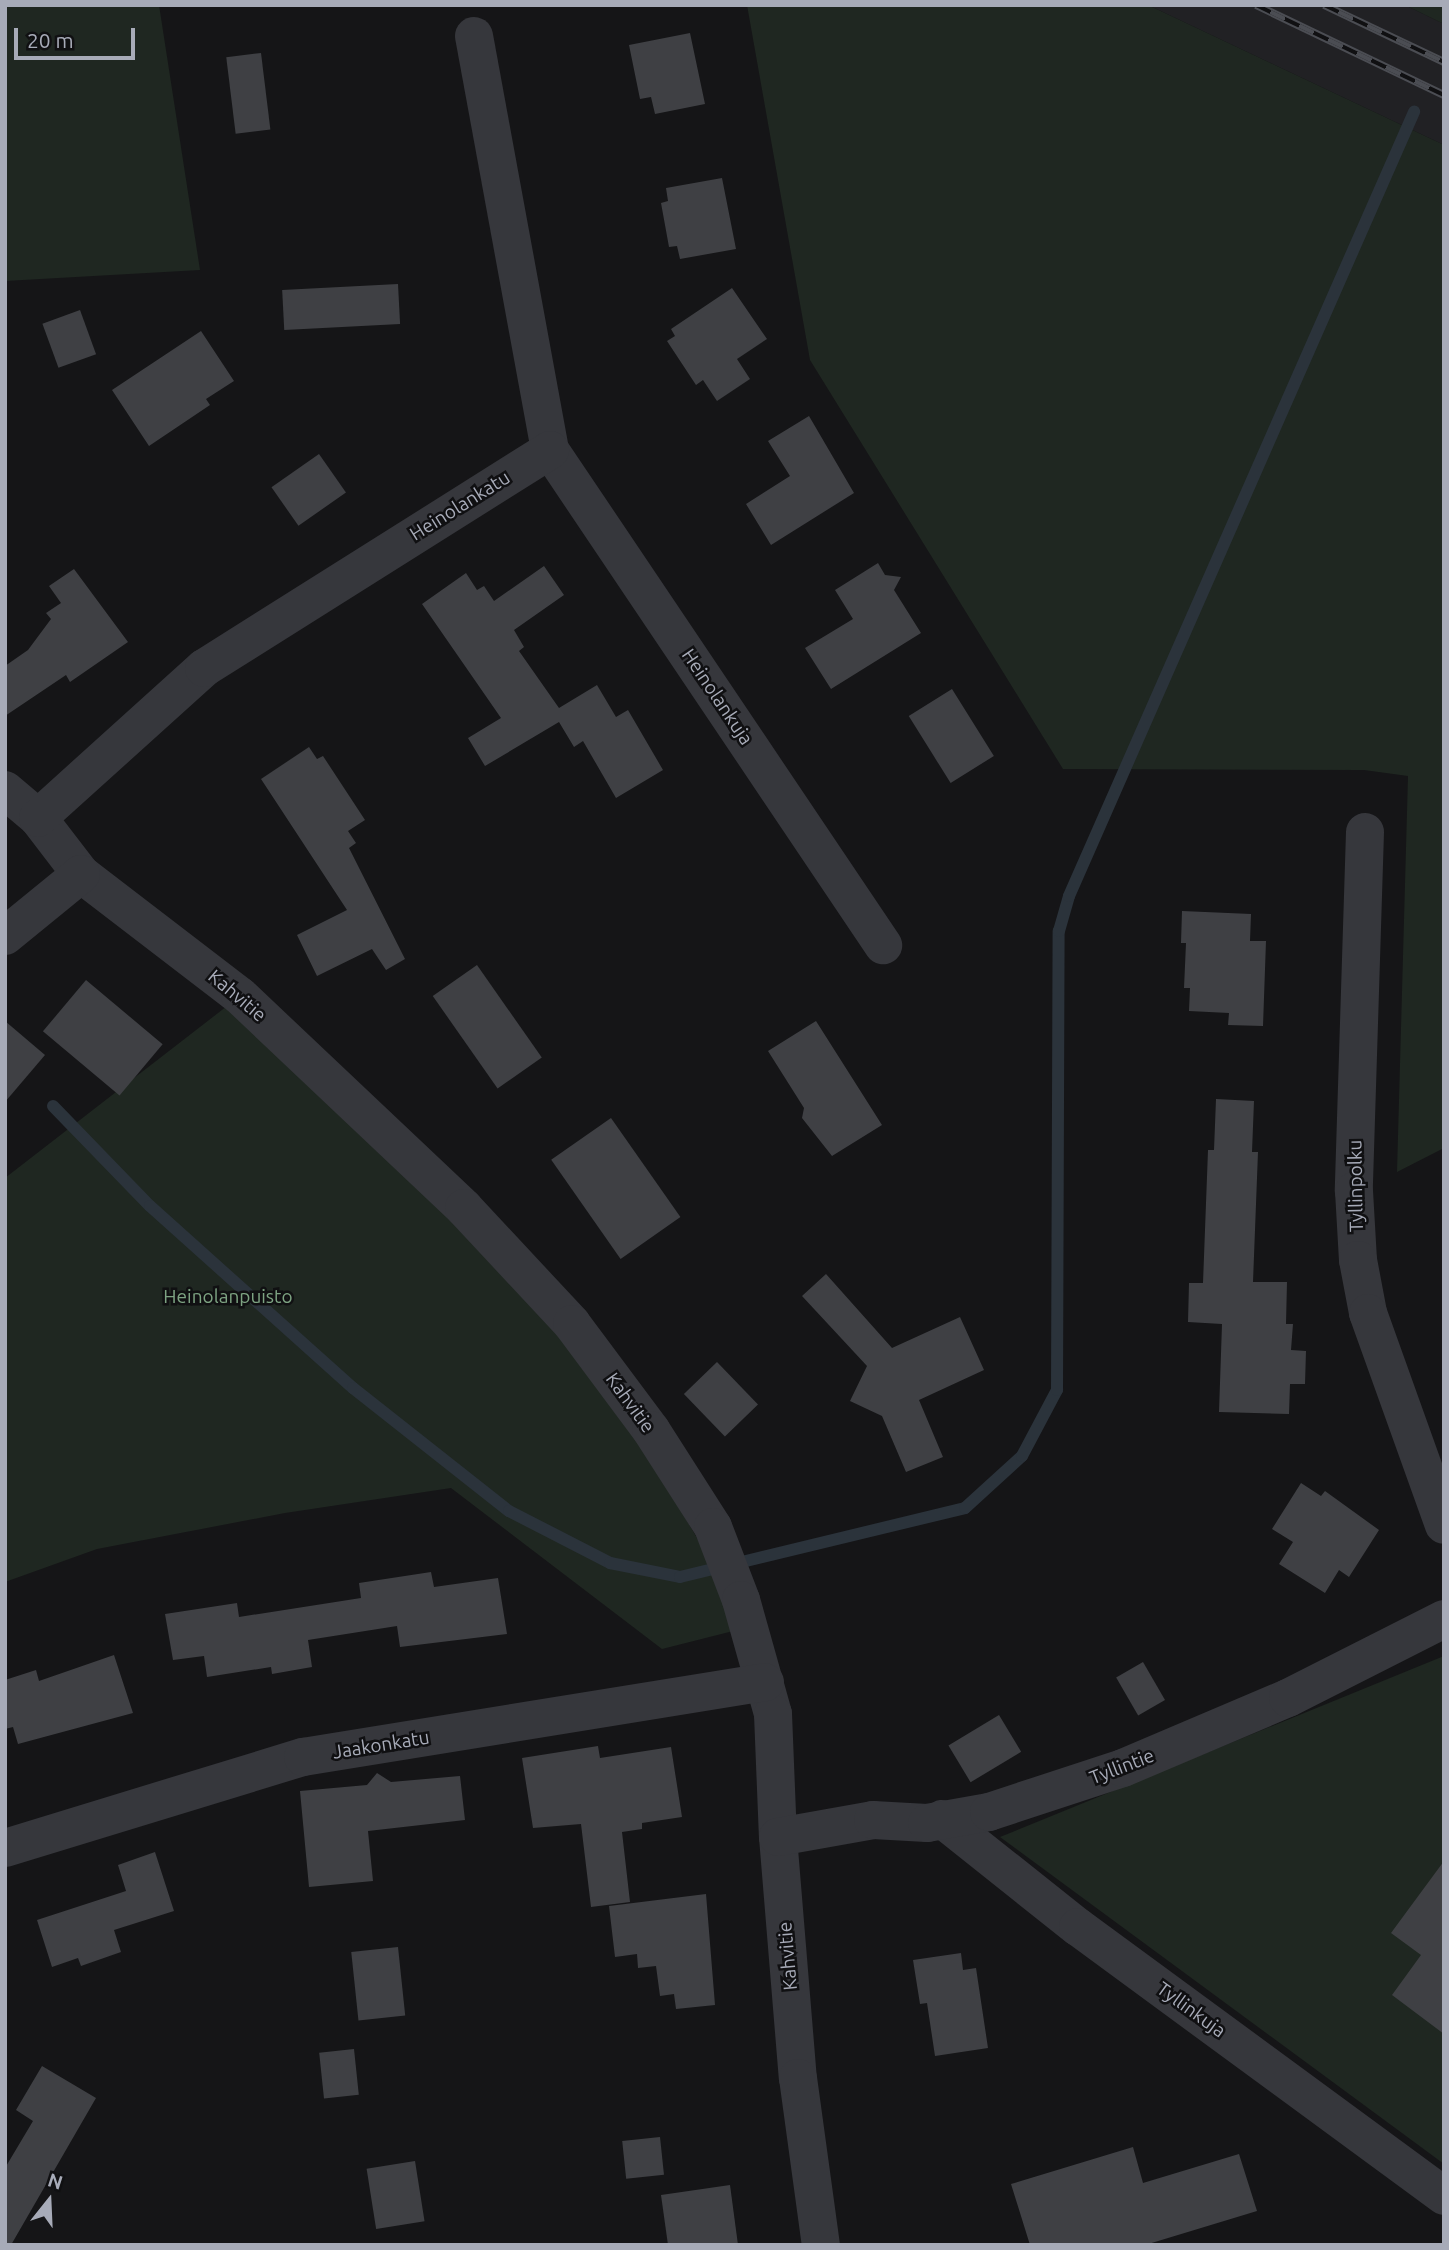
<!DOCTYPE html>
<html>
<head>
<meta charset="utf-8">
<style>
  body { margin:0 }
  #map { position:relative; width:1449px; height:2250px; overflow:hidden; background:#151517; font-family:Ubuntu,sans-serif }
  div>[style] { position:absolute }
  .built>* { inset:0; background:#212124 }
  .green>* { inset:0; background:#1f2721 }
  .stream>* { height:12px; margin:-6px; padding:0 6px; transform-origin:6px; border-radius:6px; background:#2b333b }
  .building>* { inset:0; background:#3f4044; transform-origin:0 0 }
  .minor>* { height:38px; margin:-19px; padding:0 19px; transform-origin:19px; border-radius:19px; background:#36373c }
  .rail>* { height:8px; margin-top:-4px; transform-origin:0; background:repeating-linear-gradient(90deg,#101012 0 16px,#4b4d53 0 32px); box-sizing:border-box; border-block:2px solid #4b4d53 }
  span { translate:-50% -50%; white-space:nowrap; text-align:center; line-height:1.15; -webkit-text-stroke:5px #101012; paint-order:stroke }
  .street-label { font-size:19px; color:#a7abb8 }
  .park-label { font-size:19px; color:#7da382 }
  .frame { position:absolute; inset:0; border:7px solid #a7abb8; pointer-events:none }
  .north { position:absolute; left:14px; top:2166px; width:70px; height:70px; -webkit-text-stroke:5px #101012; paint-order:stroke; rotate:18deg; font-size:19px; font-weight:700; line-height:28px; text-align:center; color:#a7abb8 }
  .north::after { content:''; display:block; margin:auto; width:24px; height:32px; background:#a7abb8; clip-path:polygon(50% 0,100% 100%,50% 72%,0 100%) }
  .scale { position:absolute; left:14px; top:28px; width:121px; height:32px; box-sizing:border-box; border:4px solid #a7abb8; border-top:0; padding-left:9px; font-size:21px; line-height:24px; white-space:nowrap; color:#a7abb8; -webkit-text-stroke:5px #101012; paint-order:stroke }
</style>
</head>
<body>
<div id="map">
  <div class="built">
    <div style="clip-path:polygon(1148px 5px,1405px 5px,1444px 24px,1444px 145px)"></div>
  </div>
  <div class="green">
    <div style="clip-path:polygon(5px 5px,159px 5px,200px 270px,5px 281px)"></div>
    <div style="clip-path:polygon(747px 5px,1148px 5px,1444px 145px,1444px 1148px,1397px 1172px,1408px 776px,1364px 770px,1063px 769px,810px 360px)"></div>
    <div style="clip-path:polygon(1405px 5px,1444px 5px,1444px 24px)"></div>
    <div style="clip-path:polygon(240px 996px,572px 1324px,749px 1627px,662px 1649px,451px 1488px,285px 1513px,97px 1549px,5px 1582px,5px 1178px)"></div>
    <div style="clip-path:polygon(1444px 1656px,1444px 2164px,1000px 1837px)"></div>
  </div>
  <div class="stream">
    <div style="left:53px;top:1106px;width:139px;rotate:45.9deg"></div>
    <div style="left:150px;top:1206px;width:273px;rotate:41.9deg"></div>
    <div style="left:353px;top:1388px;width:199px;rotate:38.3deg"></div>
    <div style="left:509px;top:1511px;width:114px;rotate:27.2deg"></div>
    <div style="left:610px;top:1563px;width:71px;rotate:11.3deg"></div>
    <div style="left:680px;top:1577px;width:293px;rotate:-13.6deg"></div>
    <div style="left:965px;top:1508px;width:77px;rotate:-42.4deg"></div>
    <div style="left:1022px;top:1456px;width:75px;rotate:-62.1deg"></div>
    <div style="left:1057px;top:1390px;width:459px;rotate:-89.8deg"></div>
    <div style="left:1059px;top:931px;width:36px;rotate:-74deg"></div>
    <div style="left:1069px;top:896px;width:857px;rotate:-66.25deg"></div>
  </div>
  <div class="building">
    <div style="clip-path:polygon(690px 33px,705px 104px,655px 114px,651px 97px,640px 99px,629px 45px)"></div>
    <div style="left:261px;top:53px;width:77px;height:35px;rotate:83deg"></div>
    <div style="clip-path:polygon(722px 178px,736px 249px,680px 259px,677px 246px,669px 247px,661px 203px,668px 201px,666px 188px)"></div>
    <div style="left:398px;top:284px;width:40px;height:116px;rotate:87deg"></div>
    <div style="clip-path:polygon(732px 288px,767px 339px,737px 359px,750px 379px,717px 401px,703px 380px,696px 385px,667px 341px,675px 336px,671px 329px)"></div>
    <div style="left:80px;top:310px;width:47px;height:40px;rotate:70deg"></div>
    <div style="clip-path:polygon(201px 331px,234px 381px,206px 399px,210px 405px,149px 446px,112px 390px)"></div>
    <div style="clip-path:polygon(809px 416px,854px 493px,771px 545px,746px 504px,790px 476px,768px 441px)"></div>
    <div style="left:319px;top:454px;width:47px;height:58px;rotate:55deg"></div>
    <div style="clip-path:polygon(878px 563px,885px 575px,901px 577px,894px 590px,921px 633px,831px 689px,805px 648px,853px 619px,835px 590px)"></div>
    <div style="clip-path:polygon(544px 566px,564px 595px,514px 630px,524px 647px,519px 651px,559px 708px,597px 685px,616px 717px,628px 710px,663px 770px,616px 798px,583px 741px,574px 747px,559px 722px,485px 766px,468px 738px,501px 718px,422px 604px,466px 573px,477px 590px,484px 586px,494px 601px)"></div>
    <div style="clip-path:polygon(74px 569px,128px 642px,70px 682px,66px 675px,5px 716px,5px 666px,28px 650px,51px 619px,46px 613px,61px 603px,49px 586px)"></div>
    <div style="left:952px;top:689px;width:79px;height:51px;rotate:58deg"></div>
    <div style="clip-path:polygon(309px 747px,317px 759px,323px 756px,365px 820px,348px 831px,356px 843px,349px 848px,405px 959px,386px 970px,372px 949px,317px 976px,297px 935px,347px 910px,261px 779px)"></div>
    <div style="clip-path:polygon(1182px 911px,1251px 914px,1250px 941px,1266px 941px,1263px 1026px,1228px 1025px,1229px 1013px,1189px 1011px,1190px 988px,1184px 988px,1186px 943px,1181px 943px)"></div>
    <div style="left:477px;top:965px;width:113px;height:54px;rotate:55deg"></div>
    <div style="left:86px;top:980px;width:100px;height:67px;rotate:40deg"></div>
    <div style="clip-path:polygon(5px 1021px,45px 1055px,5px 1102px)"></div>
    <div style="clip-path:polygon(816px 1021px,882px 1125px,832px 1156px,802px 1118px,804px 1108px,768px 1051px)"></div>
    <div style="clip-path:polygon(1216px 1099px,1254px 1101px,1252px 1152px,1258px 1152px,1253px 1282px,1287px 1282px,1286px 1324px,1293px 1324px,1291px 1350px,1306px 1351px,1305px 1384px,1290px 1384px,1289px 1414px,1219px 1412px,1222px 1324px,1188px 1322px,1189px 1283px,1203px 1283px,1208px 1150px,1214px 1150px)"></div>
    <div style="left:611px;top:1118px;width:121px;height:73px;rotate:55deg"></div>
    <div style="clip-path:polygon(826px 1274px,892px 1348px,960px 1317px,984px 1370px,919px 1400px,943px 1457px,906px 1472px,882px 1416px,850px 1401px,867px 1366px,802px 1296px)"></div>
    <div style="left:717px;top:1362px;width:59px;height:46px;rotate:46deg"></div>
    <div style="clip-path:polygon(1301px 1483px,1321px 1496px,1325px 1491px,1379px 1530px,1349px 1577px,1339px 1570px,1325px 1593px,1279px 1564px,1293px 1542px,1272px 1529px)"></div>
    <div style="clip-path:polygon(431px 1572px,434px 1587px,498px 1578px,507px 1634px,400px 1647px,397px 1626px,308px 1640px,312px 1667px,272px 1674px,271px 1667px,207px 1677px,204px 1656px,173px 1660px,165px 1614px,237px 1603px,239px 1617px,361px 1598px,359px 1583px)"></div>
    <div style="clip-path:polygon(114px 1655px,133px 1713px,18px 1744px,13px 1727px,5px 1729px,5px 1680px,36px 1670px,39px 1681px)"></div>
    <div style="left:1143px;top:1662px;width:44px;height:31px;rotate:60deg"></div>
    <div style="left:999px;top:1715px;width:43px;height:59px;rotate:59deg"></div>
    <div style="clip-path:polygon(598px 1746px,600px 1758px,671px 1747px,682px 1817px,642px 1823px,642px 1829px,622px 1832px,630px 1902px,591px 1907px,581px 1824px,533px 1828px,522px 1758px)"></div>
    <div style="clip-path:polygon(377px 1773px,391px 1782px,460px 1776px,465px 1820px,368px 1831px,373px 1881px,309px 1887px,300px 1791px,367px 1785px)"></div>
    <div style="clip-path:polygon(155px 1852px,174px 1911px,114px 1930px,121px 1952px,81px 1966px,78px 1958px,52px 1967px,37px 1920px,126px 1891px,118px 1865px)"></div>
    <div style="clip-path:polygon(1444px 1861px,1444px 2034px,1392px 1995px,1421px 1955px,1391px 1933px)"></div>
    <div style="clip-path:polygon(706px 1894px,715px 2005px,676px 2009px,674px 1994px,660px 1996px,656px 1966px,638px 1968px,637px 1954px,615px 1957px,609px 1906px)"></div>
    <div style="left:398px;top:1947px;width:69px;height:47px;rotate:84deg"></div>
    <div style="clip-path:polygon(961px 1953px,963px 1970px,976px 1968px,988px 2048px,935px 2056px,927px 2003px,920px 2004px,913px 1960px)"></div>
    <div style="left:354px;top:2049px;width:46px;height:35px;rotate:84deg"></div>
    <div style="clip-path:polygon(42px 2066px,96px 2098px,11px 2245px,5px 2245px,5px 2168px,33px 2121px,16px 2110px)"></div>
    <div style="left:660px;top:2137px;width:38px;height:38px;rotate:84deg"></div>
    <div style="clip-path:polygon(1133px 2147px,1143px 2183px,1239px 2154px,1257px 2211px,1145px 2245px,1030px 2245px,1011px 2184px)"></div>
    <div style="left:415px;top:2161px;width:61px;height:49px;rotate:81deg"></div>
    <div style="clip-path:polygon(730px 2185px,738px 2245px,668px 2245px,661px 2195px)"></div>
  </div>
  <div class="minor">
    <div style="left:474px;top:36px;width:421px;rotate:79.6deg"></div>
    <div style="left:550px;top:450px;width:597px;rotate:56.07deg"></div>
    <div style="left:5px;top:790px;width:43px;rotate:40.3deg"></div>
    <div style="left:38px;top:818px;width:71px;rotate:52.5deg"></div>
    <div style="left:81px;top:874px;width:200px;rotate:37.5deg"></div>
    <div style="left:240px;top:996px;width:308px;rotate:43.4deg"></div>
    <div style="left:464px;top:1208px;width:158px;rotate:47deg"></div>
    <div style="left:572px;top:1324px;width:132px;rotate:53.3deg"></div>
    <div style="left:651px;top:1430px;width:115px;rotate:57.4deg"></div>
    <div style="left:713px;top:1527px;width:78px;rotate:69deg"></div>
    <div style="left:741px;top:1600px;width:118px;rotate:74.3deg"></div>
    <div style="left:773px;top:1714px;width:123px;rotate:87.7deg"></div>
    <div style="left:778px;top:1837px;width:242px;rotate:85.3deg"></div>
    <div style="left:798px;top:2078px;width:169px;rotate:82.2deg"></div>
    <div style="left:38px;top:818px;width:224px;rotate:-42.1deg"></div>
    <div style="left:204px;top:668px;width:409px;rotate:-32.2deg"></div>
    <div style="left:1365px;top:832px;width:359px;rotate:91.8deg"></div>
    <div style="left:1354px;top:1191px;width:69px;rotate:86.7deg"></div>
    <div style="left:1358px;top:1260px;width:54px;rotate:79.3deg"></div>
    <div style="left:1368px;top:1313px;width:225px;rotate:70.3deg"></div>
    <div style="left:5px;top:936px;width:98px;rotate:-39.2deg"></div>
    <div style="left:942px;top:1819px;width:174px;rotate:38.5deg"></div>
    <div style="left:1078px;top:1927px;width:454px;rotate:36.3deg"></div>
    <div style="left:778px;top:1837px;width:97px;rotate:-10.1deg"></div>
    <div style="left:873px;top:1820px;width:54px;rotate:3.2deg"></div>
    <div style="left:927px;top:1823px;width:63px;rotate:-10.1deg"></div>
    <div style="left:989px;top:1812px;width:141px;rotate:-18.2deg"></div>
    <div style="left:1123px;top:1768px;width:179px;rotate:-23deg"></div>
    <div style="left:1288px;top:1698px;width:175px;rotate:-26.9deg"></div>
    <div style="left:5px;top:1848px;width:312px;rotate:-17deg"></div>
    <div style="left:303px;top:1757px;width:468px;rotate:-9.2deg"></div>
  </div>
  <div class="rail">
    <div style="left:1256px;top:5px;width:208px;rotate:25.6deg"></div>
    <div style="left:1324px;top:5px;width:133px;rotate:25.4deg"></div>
  </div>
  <div class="street-label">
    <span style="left:460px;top:506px;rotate:-32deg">Heinolankatu</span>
    <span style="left:717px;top:697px;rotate:56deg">Heinolankuja</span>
    <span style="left:237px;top:996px;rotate:40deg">Kahvitie</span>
    <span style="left:1356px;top:1186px;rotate:-91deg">Tyllinpolku</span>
    <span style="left:630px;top:1403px;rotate:54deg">Kahvitie</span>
    <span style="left:381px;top:1745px;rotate:-9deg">Jaakonkatu</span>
    <span style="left:1122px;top:1767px;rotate:-21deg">Tyllintie</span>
    <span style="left:788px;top:1956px;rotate:-95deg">Kahvitie</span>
    <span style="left:1191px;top:2010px;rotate:36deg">Tyllinkuja</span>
  </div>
  <div class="park-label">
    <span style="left:228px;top:1297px">Heinolanpuisto</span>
  </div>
  <div class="frame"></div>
  <div class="north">N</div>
  <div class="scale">20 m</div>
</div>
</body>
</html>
